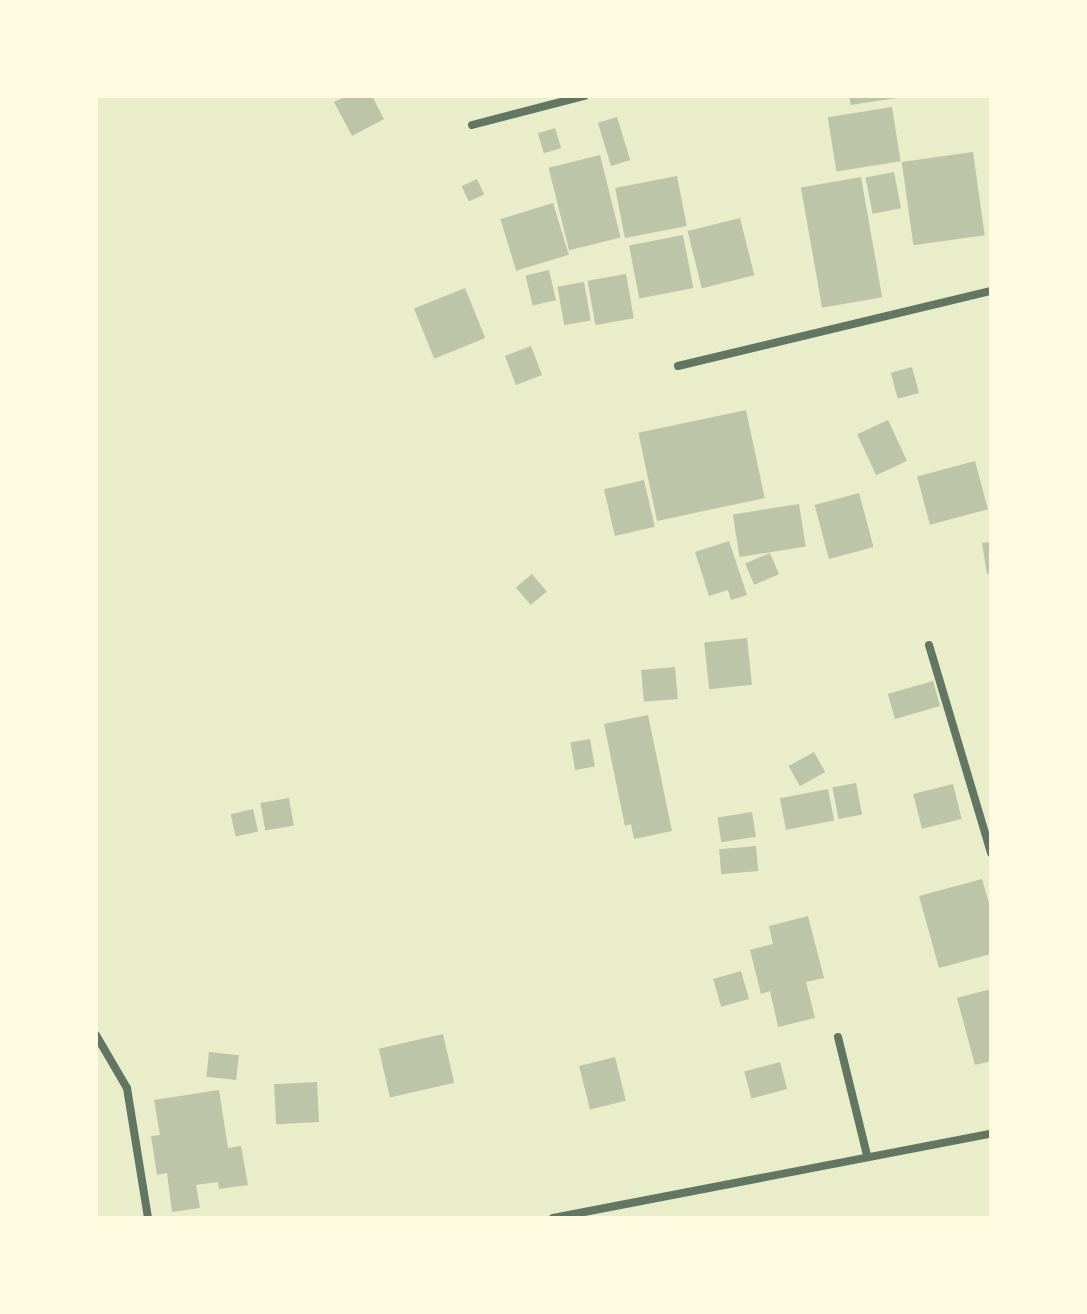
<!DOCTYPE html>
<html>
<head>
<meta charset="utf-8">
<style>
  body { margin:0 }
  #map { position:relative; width:1087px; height:1314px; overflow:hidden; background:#e9edc9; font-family:Lato,sans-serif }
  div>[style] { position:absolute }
  .building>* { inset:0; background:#bcc5a7; transform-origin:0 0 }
  .minor>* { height:8px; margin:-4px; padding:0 4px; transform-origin:4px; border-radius:4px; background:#617663 }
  span { translate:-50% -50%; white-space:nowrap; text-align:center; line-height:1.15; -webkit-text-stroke:6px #fefae0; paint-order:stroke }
  .frame { position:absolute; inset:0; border:98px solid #fefae0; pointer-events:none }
</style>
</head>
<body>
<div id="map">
  <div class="building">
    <div style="clip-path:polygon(346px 96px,372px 96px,384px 119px,352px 136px,334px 102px)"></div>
    <div style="clip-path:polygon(849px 96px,896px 96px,897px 98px,851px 105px)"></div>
    <div style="left:892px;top:107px;width:55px;height:65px;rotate:81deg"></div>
    <div style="left:617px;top:117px;width:45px;height:20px;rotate:73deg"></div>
    <div style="left:555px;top:128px;width:21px;height:18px;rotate:73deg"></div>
    <div style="left:973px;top:152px;width:84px;height:72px;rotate:82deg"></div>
    <div style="left:600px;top:155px;width:85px;height:53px;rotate:76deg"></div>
    <div style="left:894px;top:172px;width:37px;height:29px;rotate:79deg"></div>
    <div style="left:677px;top:176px;width:51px;height:63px;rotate:79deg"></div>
    <div style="left:861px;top:177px;width:122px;height:61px;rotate:80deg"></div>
    <div style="left:477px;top:179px;width:17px;height:17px;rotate:65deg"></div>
    <div style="left:553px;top:203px;width:54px;height:55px;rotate:73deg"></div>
    <div style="left:740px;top:218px;width:59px;height:54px;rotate:76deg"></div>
    <div style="left:683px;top:235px;width:54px;height:55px;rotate:79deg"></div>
    <div style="left:549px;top:270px;width:31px;height:24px;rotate:77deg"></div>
    <div style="left:626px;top:274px;width:45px;height:39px;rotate:80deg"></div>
    <div style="left:584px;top:282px;width:39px;height:27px;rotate:80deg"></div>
    <div style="left:465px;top:288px;width:54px;height:55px;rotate:68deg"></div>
    <div style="left:531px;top:346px;width:31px;height:28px;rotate:69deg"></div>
    <div style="left:912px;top:367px;width:27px;height:22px;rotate:75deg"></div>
    <div style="left:746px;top:410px;width:90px;height:110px;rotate:78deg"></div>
    <div style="left:888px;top:420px;width:45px;height:34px;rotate:65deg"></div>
    <div style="left:975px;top:461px;width:50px;height:60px;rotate:75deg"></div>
    <div style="left:644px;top:480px;width:48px;height:41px;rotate:77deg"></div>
    <div style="left:859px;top:493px;width:56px;height:46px;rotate:75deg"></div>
    <div style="left:799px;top:504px;width:43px;height:67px;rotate:81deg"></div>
    <div style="clip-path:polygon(729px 541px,747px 595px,731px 600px,728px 590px,709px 596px,695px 552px)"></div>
    <div style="clip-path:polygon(991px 542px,991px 574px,987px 574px,982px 543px)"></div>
    <div style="left:770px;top:553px;width:23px;height:27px;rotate:67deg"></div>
    <div style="left:532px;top:574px;width:23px;height:21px;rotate:50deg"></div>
    <div style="left:747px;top:638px;width:47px;height:43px;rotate:84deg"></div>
    <div style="left:675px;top:667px;width:32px;height:34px;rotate:85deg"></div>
    <div style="left:933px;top:681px;width:26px;height:47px;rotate:74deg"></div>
    <div style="clip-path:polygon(648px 715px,672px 831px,634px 839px,631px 824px,625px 826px,604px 724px)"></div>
    <div style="left:590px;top:739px;width:28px;height:20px;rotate:80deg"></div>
    <div style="left:814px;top:752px;width:23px;height:29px;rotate:61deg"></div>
    <div style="left:856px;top:783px;width:32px;height:24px;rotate:79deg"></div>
    <div style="left:953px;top:784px;width:36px;height:41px;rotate:76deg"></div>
    <div style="left:828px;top:789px;width:32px;height:49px;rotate:79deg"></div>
    <div style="left:289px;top:798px;width:28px;height:29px;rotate:80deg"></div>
    <div style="left:253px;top:809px;width:23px;height:23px;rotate:77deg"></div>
    <div style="left:752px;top:812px;width:25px;height:35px;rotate:81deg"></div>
    <div style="left:756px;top:846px;width:25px;height:37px;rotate:85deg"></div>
    <div style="clip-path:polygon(982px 879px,991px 910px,991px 954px,939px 968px,919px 896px)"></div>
    <div style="clip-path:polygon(808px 916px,824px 978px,806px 982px,815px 1018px,778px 1027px,770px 991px,761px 994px,750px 950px,773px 944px,769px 926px)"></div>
    <div style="left:741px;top:971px;width:29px;height:29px;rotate:74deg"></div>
    <div style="clip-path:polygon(991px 989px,991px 1061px,975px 1065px,957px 998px)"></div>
    <div style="left:443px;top:1034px;width:50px;height:66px;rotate:77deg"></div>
    <div style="left:209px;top:1052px;width:30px;height:25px;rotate:6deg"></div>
    <div style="left:615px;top:1057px;width:45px;height:37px;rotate:76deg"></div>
    <div style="left:780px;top:1062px;width:28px;height:37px;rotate:75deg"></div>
    <div style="left:317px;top:1082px;width:40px;height:43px;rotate:87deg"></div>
    <div style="clip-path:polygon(219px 1090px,228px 1148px,241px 1146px,248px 1185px,219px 1189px,218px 1182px,196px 1185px,200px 1208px,172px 1212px,167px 1173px,157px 1175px,151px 1136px,160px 1135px,154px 1100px)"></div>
  </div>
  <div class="minor">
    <div style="left:472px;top:125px;width:116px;rotate:-14.5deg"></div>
    <div style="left:678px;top:366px;width:322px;rotate:-13.5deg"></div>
    <div style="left:929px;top:645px;width:217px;rotate:73.4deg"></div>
    <div style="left:96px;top:1035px;width:61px;rotate:59.7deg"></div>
    <div style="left:127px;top:1088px;width:132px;rotate:80.8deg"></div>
    <div style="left:838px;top:1037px;width:122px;rotate:76.2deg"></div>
    <div style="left:553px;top:1218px;width:446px;rotate:-10.9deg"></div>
  </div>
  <div class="frame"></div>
</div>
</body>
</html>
